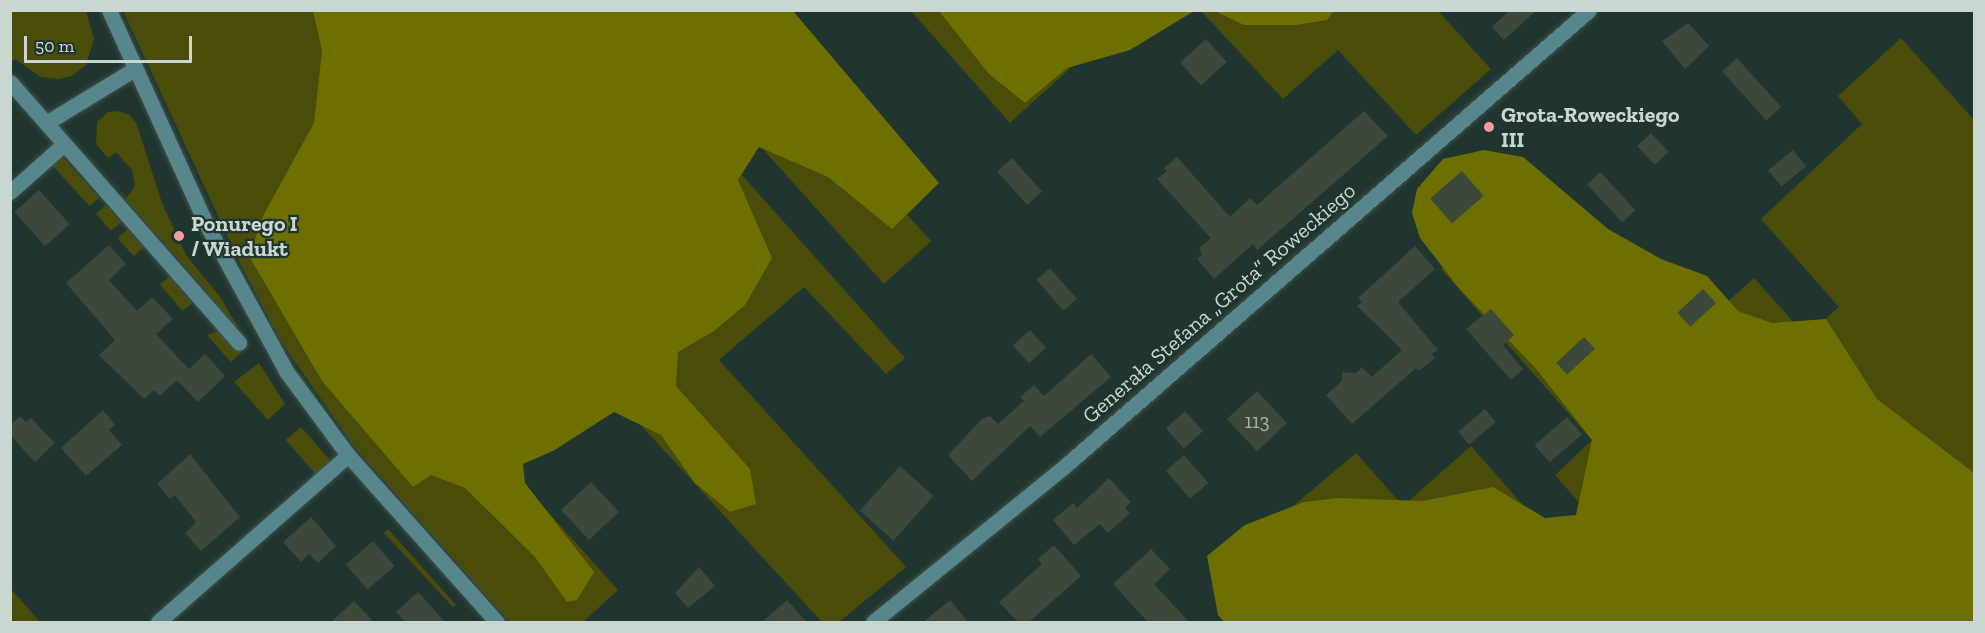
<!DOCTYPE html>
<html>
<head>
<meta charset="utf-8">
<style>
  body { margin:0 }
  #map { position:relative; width:1985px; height:633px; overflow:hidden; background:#20352f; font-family:"Zilla Slab",serif }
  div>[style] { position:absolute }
  .green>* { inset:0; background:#4a4c0a; transform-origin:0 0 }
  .forest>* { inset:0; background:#6d6f00 }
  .building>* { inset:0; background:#3c483a; transform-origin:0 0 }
  .roads { filter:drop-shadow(0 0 2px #3f524c) drop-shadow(0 0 2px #3f524c) }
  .minor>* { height:15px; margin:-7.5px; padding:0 7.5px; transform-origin:7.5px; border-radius:7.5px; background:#57868d }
  .dots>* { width:16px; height:16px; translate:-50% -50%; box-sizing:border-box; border:3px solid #20352f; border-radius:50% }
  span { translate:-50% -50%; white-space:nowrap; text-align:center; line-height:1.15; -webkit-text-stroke:4.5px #20352f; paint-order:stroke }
  .number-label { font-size:20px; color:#a6b2ac }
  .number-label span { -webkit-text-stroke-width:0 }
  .poi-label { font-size:22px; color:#cad6d2; font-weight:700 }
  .left { translate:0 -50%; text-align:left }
  .street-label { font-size:22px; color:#cad6d2 }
  .frame { position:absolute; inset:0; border:12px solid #cad6d2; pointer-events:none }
  .scale { position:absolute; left:24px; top:36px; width:168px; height:27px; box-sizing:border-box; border:3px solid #cad6d2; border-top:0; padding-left:8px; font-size:18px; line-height:21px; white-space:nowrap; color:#cad6d2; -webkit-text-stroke:4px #20352f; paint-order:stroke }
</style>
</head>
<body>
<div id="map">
  <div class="green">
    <div style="clip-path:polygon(11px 10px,86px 11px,94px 39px,86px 65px,72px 76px,58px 79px,41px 77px,15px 59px,11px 62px)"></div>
    <div style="clip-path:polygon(123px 11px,785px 11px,849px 151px,931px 241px,884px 284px,683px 60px,660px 83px,905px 358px,886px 374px,804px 287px,719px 360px,906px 567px,839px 622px,822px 622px,592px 372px,500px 458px,618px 590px,583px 622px,509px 622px,355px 448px,280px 340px,238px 259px)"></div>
    <div style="clip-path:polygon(911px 11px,1133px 11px,1010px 123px)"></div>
    <div style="clip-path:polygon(1201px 11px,1438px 11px,1491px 69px,1416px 135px,1338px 50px,1283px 99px)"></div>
    <div style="clip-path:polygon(1901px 38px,1974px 120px,1974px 622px,1266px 622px,1220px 568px,1356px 453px,1403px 506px,1471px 446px,1611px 605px,1643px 576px,1555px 475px,1592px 440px,1441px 269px,1537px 185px,1677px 347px,1754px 278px,1806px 336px,1839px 307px,1761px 219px,1862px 124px,1838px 96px)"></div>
    <div style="clip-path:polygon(118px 111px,130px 115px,137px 125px,162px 203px,186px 255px,221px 298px,248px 345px,231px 362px,207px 335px,219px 331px,241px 343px,208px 293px,125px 200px,135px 186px,132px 170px,116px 152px,108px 158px,96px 144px,97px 122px,108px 112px)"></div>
    <div style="left:59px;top:153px;width:60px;height:13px;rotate:48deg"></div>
    <div style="left:106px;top:205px;width:23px;height:13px;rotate:50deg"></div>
    <div style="left:128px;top:229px;width:24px;height:14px;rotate:48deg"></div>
    <div style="left:170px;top:276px;width:35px;height:13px;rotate:50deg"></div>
    <div style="clip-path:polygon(259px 363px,285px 404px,268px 420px,234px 382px)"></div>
    <div style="left:301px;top:427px;width:46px;height:20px;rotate:49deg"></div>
    <div style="clip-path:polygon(388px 529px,456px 605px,453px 607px,384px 533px)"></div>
    <div style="clip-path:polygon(10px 589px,11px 589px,40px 622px,11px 622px)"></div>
  </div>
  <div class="forest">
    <div style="clip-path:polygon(313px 11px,793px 11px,939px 183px,892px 229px,828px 177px,759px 147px,738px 180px,772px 258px,745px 305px,714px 331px,678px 352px,676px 386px,750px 469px,756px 504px,730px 512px,695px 483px,661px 435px,614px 412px,553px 451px,523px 464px,525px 483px,594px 572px,577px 600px,567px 602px,535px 557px,465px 488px,431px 475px,413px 487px,322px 381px,249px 256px,264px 214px,314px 123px,322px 51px)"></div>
    <div style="clip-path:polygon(939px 11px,1194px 11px,1130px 50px,1067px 68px,1025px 103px,989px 74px)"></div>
    <div style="clip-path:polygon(1215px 11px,1333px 11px,1327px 20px,1296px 25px,1244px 25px)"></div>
    <div style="clip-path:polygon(1484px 150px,1523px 157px,1608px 229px,1661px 259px,1707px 276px,1738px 311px,1772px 323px,1826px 319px,1877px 399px,1974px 473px,1974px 622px,1224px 622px,1218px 615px,1207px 556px,1245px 525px,1304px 502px,1338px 498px,1423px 501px,1493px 487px,1545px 518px,1576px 515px,1592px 440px,1537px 370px,1458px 287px,1420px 238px,1412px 213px,1417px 189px,1443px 159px)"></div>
  </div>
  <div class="building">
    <div style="clip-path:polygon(1510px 10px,1537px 10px,1504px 40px,1492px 27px)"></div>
    <div style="clip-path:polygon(1688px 23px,1709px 46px,1685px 69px,1662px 41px)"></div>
    <div style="left:1206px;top:39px;width:31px;height:35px;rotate:48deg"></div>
    <div style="left:1737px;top:58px;width:66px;height:20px;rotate:48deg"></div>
    <div style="clip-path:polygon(1364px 111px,1388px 136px,1257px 250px,1253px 244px,1214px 279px,1197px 259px,1202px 255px,1199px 248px,1211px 238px,1157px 179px,1167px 171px,1164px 168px,1177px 157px,1230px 217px,1250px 198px,1257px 205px)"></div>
    <div style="left:1651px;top:133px;width:26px;height:19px;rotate:47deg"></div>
    <div style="left:1793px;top:150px;width:21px;height:32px;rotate:51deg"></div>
    <div style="left:1012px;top:158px;width:45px;height:20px;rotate:48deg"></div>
    <div style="left:1462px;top:171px;width:33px;height:42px;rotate:49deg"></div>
    <div style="left:1600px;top:172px;width:52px;height:18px;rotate:47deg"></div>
    <div style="left:39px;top:190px;width:46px;height:33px;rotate:48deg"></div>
    <div style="clip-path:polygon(109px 245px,126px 264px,109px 280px,137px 311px,152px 297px,173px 319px,156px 334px,189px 369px,205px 354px,225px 376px,198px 402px,177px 380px,160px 396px,154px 390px,144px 399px,99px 355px,115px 340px,66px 283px)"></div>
    <div style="clip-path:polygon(1415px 246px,1435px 269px,1398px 302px,1438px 350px,1432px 354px,1435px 358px,1419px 371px,1416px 368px,1352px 424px,1326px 395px,1342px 381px,1342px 372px,1356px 373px,1362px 367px,1372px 377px,1402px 350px,1357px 306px,1362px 302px,1358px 298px)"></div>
    <div style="left:1050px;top:268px;width:41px;height:18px;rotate:49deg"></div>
    <div style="left:1703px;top:289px;width:19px;height:35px;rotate:47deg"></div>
    <div style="clip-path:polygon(1491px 309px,1514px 335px,1503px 345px,1523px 369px,1511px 380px,1466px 329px)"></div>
    <div style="left:1030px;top:330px;width:24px;height:23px;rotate:48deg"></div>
    <div style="left:1584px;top:337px;width:16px;height:38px;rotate:47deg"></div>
    <div style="clip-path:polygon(1091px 354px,1111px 377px,1040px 437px,1030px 426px,972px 481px,948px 455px,982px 419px,990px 416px,998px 424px,1024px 401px,1020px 397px,1034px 385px,1044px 396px)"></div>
    <div style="left:1257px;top:391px;width:44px;height:41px;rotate:47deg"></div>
    <div style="left:1485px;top:409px;width:17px;height:35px;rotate:50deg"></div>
    <div style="clip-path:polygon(103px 410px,115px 425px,109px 430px,122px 445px,86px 476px,61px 448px)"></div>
    <div style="left:1185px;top:411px;width:27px;height:26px;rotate:48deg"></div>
    <div style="clip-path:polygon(20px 416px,26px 422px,31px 418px,55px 443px,35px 462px,10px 435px,10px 425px)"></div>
    <div style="left:1567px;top:417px;width:23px;height:43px;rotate:49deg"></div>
    <div style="clip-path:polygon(190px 454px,240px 517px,201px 551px,185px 533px,196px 522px,175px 495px,170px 499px,157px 484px)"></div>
    <div style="left:1184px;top:455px;width:37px;height:24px;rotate:49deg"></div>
    <div style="left:900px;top:466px;width:45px;height:60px;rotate:42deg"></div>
    <div style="clip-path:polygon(1109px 478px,1131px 502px,1125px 508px,1130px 513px,1108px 533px,1100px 524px,1074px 545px,1053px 520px,1073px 503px,1077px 508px)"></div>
    <div style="left:591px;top:482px;width:41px;height:41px;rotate:47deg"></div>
    <div style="clip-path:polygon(311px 517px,336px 546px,318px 563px,309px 554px,301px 562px,283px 542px)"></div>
    <div style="left:373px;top:541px;width:33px;height:36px;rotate:49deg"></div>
    <div style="clip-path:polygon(1054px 545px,1081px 576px,1029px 622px,1018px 622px,999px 602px,1042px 564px,1038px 559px)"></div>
    <div style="clip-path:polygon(1151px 549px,1170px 569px,1154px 584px,1189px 622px,1148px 622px,1113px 584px)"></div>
    <div style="clip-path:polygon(699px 567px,715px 586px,688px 608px,675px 593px)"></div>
    <div style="clip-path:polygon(418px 592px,445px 622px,405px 622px,396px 612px)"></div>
    <div style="clip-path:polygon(787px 600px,807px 622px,762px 622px)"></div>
    <div style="clip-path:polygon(950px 600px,968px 622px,923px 622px)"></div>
    <div style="clip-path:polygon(354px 601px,374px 622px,331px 622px)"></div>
  </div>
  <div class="roads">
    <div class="minor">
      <div style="left:109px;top:10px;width:235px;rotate:65.6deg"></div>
      <div style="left:206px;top:224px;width:167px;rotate:61.4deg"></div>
      <div style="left:286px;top:371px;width:104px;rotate:53.6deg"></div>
      <div style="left:348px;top:455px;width:224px;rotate:48.3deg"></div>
      <div style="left:10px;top:82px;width:347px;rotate:48.7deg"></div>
      <div style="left:46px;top:123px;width:105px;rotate:-31.4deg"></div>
      <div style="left:10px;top:192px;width:72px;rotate:-41.6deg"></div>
      <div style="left:158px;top:622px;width:253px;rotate:-41.3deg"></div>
      <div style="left:873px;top:622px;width:249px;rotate:-39.1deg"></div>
      <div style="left:1066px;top:465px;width:693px;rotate:-41.02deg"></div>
    </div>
  </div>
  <div class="dots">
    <div style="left:1489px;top:127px;background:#f49aa1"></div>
    <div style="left:179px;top:236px;background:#f49aa1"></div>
  </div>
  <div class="number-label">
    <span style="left:1257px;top:421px">113</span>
  </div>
  <div class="poi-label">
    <span class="left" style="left:1501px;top:127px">Grota-Roweckiego<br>III</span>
    <span class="left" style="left:191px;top:236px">Ponurego I<br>/ Wiadukt</span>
  </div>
  <div class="street-label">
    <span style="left:1219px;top:303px;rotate:-41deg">Generała Stefana „Grota” Roweckiego</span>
  </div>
  <div class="frame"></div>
  <div class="scale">50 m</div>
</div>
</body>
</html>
